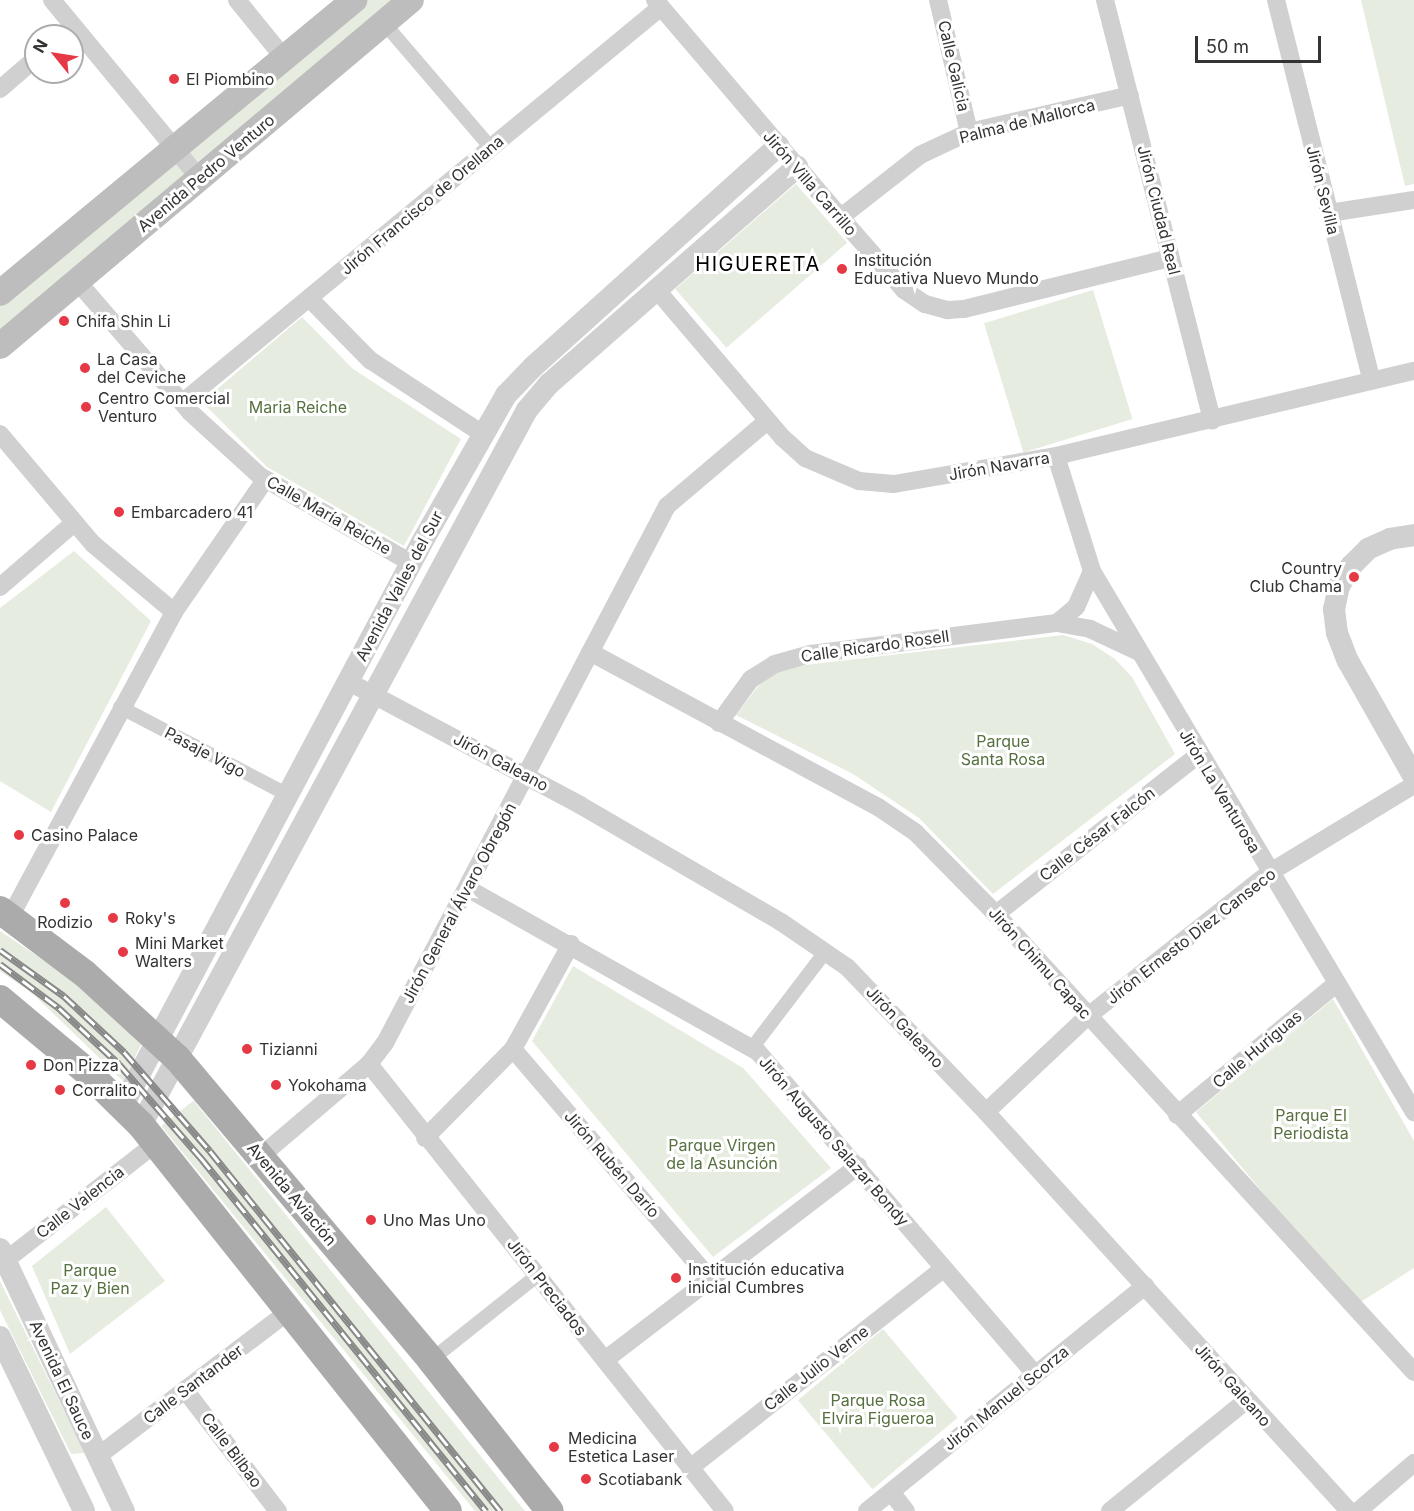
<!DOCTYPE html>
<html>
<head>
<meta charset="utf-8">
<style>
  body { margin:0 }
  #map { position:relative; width:1414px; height:1511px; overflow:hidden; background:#fff; font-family:Inter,sans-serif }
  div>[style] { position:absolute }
  .green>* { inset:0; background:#e6ecdf; transform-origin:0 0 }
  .pedestrian>* { height:14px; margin:-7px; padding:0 7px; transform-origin:7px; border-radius:7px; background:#d0d0d0 }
  .minor>* { height:18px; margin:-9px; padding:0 9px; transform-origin:9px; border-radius:9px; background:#d0d0d0 }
  .tertiary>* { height:22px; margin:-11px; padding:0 11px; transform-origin:11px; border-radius:11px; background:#d0d0d0 }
  .secondary>* { height:26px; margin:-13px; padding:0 13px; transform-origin:13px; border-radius:13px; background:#bdbdbd }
  .primary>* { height:28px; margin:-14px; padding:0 14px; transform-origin:14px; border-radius:14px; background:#ababab }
  .rail>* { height:7px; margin-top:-3.5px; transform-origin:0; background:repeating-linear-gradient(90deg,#fff 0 14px,#888 0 28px); box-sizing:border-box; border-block:2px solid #888 }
  .dots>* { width:16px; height:16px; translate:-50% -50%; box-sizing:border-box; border:3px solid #fff; border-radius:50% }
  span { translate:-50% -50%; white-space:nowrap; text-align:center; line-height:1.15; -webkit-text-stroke:6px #fff; paint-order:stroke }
  .street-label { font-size:16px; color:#333 }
  .poi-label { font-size:16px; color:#333 }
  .left { translate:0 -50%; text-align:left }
  .right { translate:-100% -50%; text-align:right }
  .park-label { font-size:16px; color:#56703f }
  .quarter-label { font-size:20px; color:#000; letter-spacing:1.5px }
  .north { position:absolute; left:24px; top:24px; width:60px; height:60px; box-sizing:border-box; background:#fff; border:2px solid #adadad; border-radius:50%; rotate:300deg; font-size:16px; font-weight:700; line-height:24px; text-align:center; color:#333 }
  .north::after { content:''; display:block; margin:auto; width:21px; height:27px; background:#e63946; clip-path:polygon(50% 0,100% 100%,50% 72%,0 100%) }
  .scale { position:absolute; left:1195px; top:36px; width:126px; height:27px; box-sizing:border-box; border:3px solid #333; border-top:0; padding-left:8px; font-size:18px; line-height:21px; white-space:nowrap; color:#333; -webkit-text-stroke:4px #fff; paint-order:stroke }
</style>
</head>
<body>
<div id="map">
  <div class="green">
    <div style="clip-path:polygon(359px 0,406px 0,199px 169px,186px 149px)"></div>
    <div style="clip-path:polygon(1361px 0,1414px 0,1414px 184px,1405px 186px)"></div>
    <div style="clip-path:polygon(176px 161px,189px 174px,0 334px,0 305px)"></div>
    <div style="left:796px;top:184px;width:78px;height:160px;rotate:49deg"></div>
    <div style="left:1093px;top:290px;width:135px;height:114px;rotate:73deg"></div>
    <div style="clip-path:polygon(302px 317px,353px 369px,461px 439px,404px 546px,267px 467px,202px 402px)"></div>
    <div style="clip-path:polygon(74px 551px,151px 621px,51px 812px,0 781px,0 608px)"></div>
    <div style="clip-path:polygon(1063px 635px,1092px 644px,1115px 659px,1132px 677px,1175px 754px,993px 894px,919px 818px,853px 774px,736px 715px,763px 680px,788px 667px)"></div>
    <div style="clip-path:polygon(0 931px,58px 970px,143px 1041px,123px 1081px,33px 994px,0 971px)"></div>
    <div style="clip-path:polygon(573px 966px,743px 1068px,831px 1168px,713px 1257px,532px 1041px)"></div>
    <div style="clip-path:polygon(1333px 999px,1414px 1141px,1414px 1268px,1356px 1305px,1196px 1112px)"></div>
    <div style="clip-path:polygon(193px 1101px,194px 1101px,525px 1511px,475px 1511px,161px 1126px)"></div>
    <div style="clip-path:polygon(106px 1207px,165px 1281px,70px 1354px,32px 1266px)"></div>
    <div style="clip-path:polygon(0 1281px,85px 1453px,71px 1454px,0 1310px)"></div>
    <div style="left:883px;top:1329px;width:116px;height:111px;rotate:50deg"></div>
  </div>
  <div class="pedestrian">
    <div style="left:384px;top:23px;width:165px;rotate:49.4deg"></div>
    <div style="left:120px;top:707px;width:192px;rotate:27.6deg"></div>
    <div style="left:752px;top:1048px;width:122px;rotate:-52.7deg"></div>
    <div style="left:431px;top:1360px;width:138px;rotate:-38.5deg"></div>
  </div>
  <div class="minor">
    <div style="left:52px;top:0;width:231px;rotate:50.4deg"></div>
    <div style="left:237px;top:0;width:76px;rotate:50.9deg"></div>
    <div style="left:655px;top:0;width:306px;rotate:49.5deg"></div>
    <div style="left:854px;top:233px;width:76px;rotate:48.7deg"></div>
    <div style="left:904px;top:290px;width:25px;rotate:34deg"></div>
    <div style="left:925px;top:304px;width:24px;rotate:15deg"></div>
    <div style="left:948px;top:310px;width:16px;rotate:-4deg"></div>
    <div style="left:964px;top:309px;width:212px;rotate:-13.9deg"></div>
    <div style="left:938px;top:0;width:136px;rotate:76.8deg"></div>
    <div style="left:1105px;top:0;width:434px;rotate:75.7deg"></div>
    <div style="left:1276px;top:0;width:391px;rotate:75.9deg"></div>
    <div style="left:0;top:89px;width:48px;rotate:-40.7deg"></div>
    <div style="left:1329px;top:213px;width:86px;rotate:-8.7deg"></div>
    <div style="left:841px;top:217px;width:100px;rotate:-38.1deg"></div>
    <div style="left:920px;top:155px;width:54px;rotate:-25.1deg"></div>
    <div style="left:969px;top:132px;width:165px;rotate:-12.9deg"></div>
    <div style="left:77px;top:281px;width:173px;rotate:49.2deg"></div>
    <div style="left:190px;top:412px;width:95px;rotate:42.4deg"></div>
    <div style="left:260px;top:476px;width:174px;rotate:29.9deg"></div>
    <div style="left:656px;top:289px;width:196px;rotate:49.6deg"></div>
    <div style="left:783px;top:438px;width:30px;rotate:42deg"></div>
    <div style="left:805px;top:458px;width:59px;rotate:23.1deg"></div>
    <div style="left:859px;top:481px;width:35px;rotate:5deg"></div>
    <div style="left:894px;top:484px;width:164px;rotate:-9.8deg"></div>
    <div style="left:1056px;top:456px;width:368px;rotate:-13.4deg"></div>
    <div style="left:310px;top:299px;width:86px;rotate:45.5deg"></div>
    <div style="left:370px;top:360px;width:133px;rotate:33.3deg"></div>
    <div style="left:183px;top:402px;width:620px;rotate:-39.57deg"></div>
    <div style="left:0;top:434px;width:144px;rotate:49.8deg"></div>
    <div style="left:93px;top:544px;width:106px;rotate:40deg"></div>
    <div style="left:1056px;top:456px;width:121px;rotate:72.6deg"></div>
    <div style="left:1092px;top:571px;width:630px;rotate:59.24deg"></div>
    <div style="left:0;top:587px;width:98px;rotate:-40.9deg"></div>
    <div style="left:1057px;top:623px;width:25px;rotate:-40deg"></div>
    <div style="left:1076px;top:607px;width:39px;rotate:-66deg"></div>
    <div style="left:590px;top:652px;width:327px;rotate:28.3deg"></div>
    <div style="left:878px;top:807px;width:45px;rotate:34deg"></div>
    <div style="left:915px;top:832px;width:115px;rotate:45.4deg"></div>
    <div style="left:996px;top:914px;width:620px;rotate:47.61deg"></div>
    <div style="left:349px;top:682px;width:262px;rotate:28deg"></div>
    <div style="left:580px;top:805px;width:233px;rotate:30.2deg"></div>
    <div style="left:781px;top:922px;width:80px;rotate:34.3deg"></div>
    <div style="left:847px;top:967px;width:201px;rotate:46.2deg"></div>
    <div style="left:986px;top:1112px;width:539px;rotate:47.7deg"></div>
    <div style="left:719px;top:723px;width:54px;rotate:-54deg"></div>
    <div style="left:751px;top:679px;width:28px;rotate:-32deg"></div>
    <div style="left:775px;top:664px;width:37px;rotate:-16deg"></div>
    <div style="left:811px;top:654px;width:248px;rotate:-7.2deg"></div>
    <div style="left:1057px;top:623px;width:34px;rotate:10deg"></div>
    <div style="left:1090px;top:629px;width:52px;rotate:25.1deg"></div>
    <div style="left:467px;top:888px;width:334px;rotate:29.4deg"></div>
    <div style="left:758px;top:1052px;width:425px;rotate:49.3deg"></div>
    <div style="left:996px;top:914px;width:258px;rotate:-38.2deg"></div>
    <div style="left:10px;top:917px;width:346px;rotate:-61.7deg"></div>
    <div style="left:174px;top:612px;width:160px;rotate:-55.4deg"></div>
    <div style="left:513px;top:1049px;width:303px;rotate:49.4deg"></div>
    <div style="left:369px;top:1064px;width:571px;rotate:51.47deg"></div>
    <div style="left:986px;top:1112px;width:140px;rotate:-43.3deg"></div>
    <div style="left:1088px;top:1016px;width:231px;rotate:-38.3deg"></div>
    <div style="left:1269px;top:873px;width:170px;rotate:-31.3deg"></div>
    <div style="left:1177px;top:1115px;width:206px;rotate:-39.5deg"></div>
    <div style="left:425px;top:1138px;width:125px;rotate:-45.3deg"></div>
    <div style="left:513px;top:1049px;width:120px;rotate:-61.1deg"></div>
    <div style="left:261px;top:1156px;width:142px;rotate:-40.4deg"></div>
    <div style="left:369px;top:1064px;width:26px;rotate:-53deg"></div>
    <div style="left:385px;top:1043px;width:607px;rotate:-62.29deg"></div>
    <div style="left:667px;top:506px;width:130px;rotate:-40.3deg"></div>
    <div style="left:6px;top:1260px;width:189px;rotate:-37.9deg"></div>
    <div style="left:605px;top:1360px;width:319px;rotate:-37.5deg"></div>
    <div style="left:185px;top:1390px;width:153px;rotate:52.5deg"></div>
    <div style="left:98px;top:1456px;width:238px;rotate:-37.2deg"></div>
    <div style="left:690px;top:1468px;width:322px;rotate:-38.2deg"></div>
    <div style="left:891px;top:1492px;width:24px;rotate:52deg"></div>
    <div style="left:867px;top:1511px;width:358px;rotate:-39deg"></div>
    <div style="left:1110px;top:1511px;width:175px;rotate:-39deg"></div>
    <div style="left:1358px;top:1511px;width:74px;rotate:-40.6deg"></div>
  </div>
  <div class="tertiary">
    <div style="left:1414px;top:535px;width:24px;rotate:171deg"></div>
    <div style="left:1390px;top:539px;width:24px;rotate:156deg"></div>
    <div style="left:1368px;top:549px;width:24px;rotate:135deg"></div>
    <div style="left:1351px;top:566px;width:23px;rotate:121deg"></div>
    <div style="left:1339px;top:586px;width:24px;rotate:102deg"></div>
    <div style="left:1334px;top:609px;width:24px;rotate:83deg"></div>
    <div style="left:1337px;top:633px;width:30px;rotate:69deg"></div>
    <div style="left:1348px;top:661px;width:133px;rotate:60.4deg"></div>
    <div style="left:123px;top:1105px;width:635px;rotate:-62.02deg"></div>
    <div style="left:421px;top:544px;width:172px;rotate:-60.3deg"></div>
    <div style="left:506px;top:395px;width:40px;rotate:-46deg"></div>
    <div style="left:534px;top:366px;width:329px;rotate:-42deg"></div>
    <div style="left:141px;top:1125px;width:813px;rotate:-61.64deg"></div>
    <div style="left:527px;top:410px;width:34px;rotate:-50deg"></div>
    <div style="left:549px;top:384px;width:330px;rotate:-41.2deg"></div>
    <div style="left:0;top:1249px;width:290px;rotate:64.7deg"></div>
    <div style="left:0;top:1337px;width:193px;rotate:64.2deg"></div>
  </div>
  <div class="secondary">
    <div style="left:0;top:293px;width:460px;rotate:-39.6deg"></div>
    <div style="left:0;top:346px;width:537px;rotate:-40.09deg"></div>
  </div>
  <div class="primary">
    <div style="left:0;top:910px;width:106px;rotate:37deg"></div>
    <div style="left:85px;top:974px;width:125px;rotate:42.4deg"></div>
    <div style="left:177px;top:1058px;width:395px;rotate:49.9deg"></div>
    <div style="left:431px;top:1360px;width:192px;rotate:51.8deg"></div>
    <div style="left:0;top:999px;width:112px;rotate:39.9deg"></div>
    <div style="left:86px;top:1071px;width:77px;rotate:44.5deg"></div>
    <div style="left:141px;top:1125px;width:493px;rotate:51.5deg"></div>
  </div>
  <div class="rail">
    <div style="left:0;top:950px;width:79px;rotate:35.7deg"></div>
    <div style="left:64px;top:996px;width:82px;rotate:43deg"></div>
    <div style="left:124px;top:1052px;width:131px;rotate:49deg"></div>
    <div style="left:210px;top:1151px;width:463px;rotate:51.1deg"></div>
    <div style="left:0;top:964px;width:74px;rotate:36.7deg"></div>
    <div style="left:59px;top:1008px;width:82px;rotate:43deg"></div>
    <div style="left:119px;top:1064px;width:125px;rotate:48.9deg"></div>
    <div style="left:201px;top:1158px;width:454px;rotate:51.1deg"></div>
  </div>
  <div class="dots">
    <div style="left:174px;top:79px;background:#e63946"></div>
    <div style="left:842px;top:269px;background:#e63946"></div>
    <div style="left:64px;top:321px;background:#e63946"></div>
    <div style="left:85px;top:368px;background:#e63946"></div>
    <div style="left:86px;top:407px;background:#e63946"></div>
    <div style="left:119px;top:512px;background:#e63946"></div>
    <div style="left:1354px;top:577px;background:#e63946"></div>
    <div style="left:19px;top:835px;background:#e63946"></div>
    <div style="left:65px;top:903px;background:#e63946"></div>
    <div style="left:113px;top:918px;background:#e63946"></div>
    <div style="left:123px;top:952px;background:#e63946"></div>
    <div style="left:247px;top:1049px;background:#e63946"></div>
    <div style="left:31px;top:1065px;background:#e63946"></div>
    <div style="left:276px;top:1085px;background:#e63946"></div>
    <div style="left:60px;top:1090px;background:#e63946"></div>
    <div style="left:371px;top:1220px;background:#e63946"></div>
    <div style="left:676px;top:1278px;background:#e63946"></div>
    <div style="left:554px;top:1447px;background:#e63946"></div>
    <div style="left:586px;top:1479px;background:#e63946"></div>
  </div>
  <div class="street-label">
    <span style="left:954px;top:66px;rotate:77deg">Calle Galicia</span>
    <span style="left:1027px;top:121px;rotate:-14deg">Palma de Mallorca</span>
    <span style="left:206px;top:173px;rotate:-40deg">Avenida Pedro Venturo</span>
    <span style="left:810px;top:183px;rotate:49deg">Jirón Villa Carrillo</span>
    <span style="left:1323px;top:190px;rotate:76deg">Jirón Sevilla</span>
    <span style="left:422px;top:205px;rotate:-40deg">Jirón Francisco de Orellana</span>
    <span style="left:1159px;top:210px;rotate:76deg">Jirón Ciudad Real</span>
    <span style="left:999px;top:466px;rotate:-10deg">Jirón Navarra</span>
    <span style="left:329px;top:515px;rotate:30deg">Calle María Reiche</span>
    <span style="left:399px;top:586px;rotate:-62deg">Avenida Valles del Sur</span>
    <span style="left:875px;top:646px;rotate:-8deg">Calle Ricardo Rosell</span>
    <span style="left:205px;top:752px;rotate:28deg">Pasaje Vigo</span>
    <span style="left:501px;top:762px;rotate:28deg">Jirón Galeano</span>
    <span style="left:1220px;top:791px;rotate:59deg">Jirón La Venturosa</span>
    <span style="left:1097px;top:834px;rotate:-38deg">Calle César Falcón</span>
    <span style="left:459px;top:903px;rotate:-62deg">Jirón General Álvaro Obregón</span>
    <span style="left:1191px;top:936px;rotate:-38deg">Jirón Ernesto Diez Canseco</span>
    <span style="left:1040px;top:963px;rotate:48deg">Jirón Chimu Capac</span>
    <span style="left:905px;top:1027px;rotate:47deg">Jirón Galeano</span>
    <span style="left:1257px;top:1049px;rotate:-40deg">Calle Huriguas</span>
    <span style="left:834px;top:1141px;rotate:49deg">Jirón Augusto Salazar Bondy</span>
    <span style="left:612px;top:1164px;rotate:49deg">Jirón Rubén Darío</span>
    <span style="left:292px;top:1194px;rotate:50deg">Avenida Aviación</span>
    <span style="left:80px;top:1202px;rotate:-38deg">Calle Valencia</span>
    <span style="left:547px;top:1287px;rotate:52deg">Jirón Preciados</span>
    <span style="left:816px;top:1368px;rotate:-38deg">Calle Julio Verne</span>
    <span style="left:62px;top:1380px;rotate:65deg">Avenida El Sauce</span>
    <span style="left:193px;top:1384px;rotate:-37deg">Calle Santander</span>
    <span style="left:1233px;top:1385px;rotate:48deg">Jirón Galeano</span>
    <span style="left:1006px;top:1398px;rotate:-39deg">Jirón Manuel Scorza</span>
    <span style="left:232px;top:1450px;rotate:53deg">Calle Bilbao</span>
  </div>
  <div class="poi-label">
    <span class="left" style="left:186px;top:79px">El Piombino</span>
    <span class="left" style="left:854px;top:269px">Institución<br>Educativa Nuevo Mundo</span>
    <span class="left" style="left:76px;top:321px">Chifa Shin Li</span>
    <span class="left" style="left:97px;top:368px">La Casa<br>del Ceviche</span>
    <span class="left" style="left:98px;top:407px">Centro Comercial<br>Venturo</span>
    <span class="left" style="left:131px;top:512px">Embarcadero 41</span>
    <span class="right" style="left:1342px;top:577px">Country<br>Club Chama</span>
    <span class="left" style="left:31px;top:835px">Casino Palace</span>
    <span class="left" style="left:125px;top:918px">Roky's</span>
    <span style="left:65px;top:922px">Rodizio</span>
    <span class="left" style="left:135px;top:952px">Mini Market<br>Walters</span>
    <span class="left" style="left:259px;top:1049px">Tizianni</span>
    <span class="left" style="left:43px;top:1065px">Don Pizza</span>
    <span class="left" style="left:288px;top:1085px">Yokohama</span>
    <span class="left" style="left:72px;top:1090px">Corralito</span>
    <span class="left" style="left:383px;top:1220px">Uno Mas Uno</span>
    <span class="left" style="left:688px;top:1278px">Institución educativa<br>inicial Cumbres</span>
    <span class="left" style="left:568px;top:1447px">Medicina<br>Estetica Laser</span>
    <span class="left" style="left:598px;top:1479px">Scotiabank</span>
  </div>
  <div class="park-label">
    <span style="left:298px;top:407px">Maria Reiche</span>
    <span style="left:1003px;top:750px">Parque<br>Santa Rosa</span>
    <span style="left:1311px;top:1124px">Parque El<br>Periodista</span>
    <span style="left:722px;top:1154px">Parque Virgen<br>de la Asunción</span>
    <span style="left:90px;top:1279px">Parque<br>Paz y Bien</span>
    <span style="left:878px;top:1409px">Parque Rosa<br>Elvira Figueroa</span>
  </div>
  <div class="quarter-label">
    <span style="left:758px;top:264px">HIGUERETA</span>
  </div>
  <div class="north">N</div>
  <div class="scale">50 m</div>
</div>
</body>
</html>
